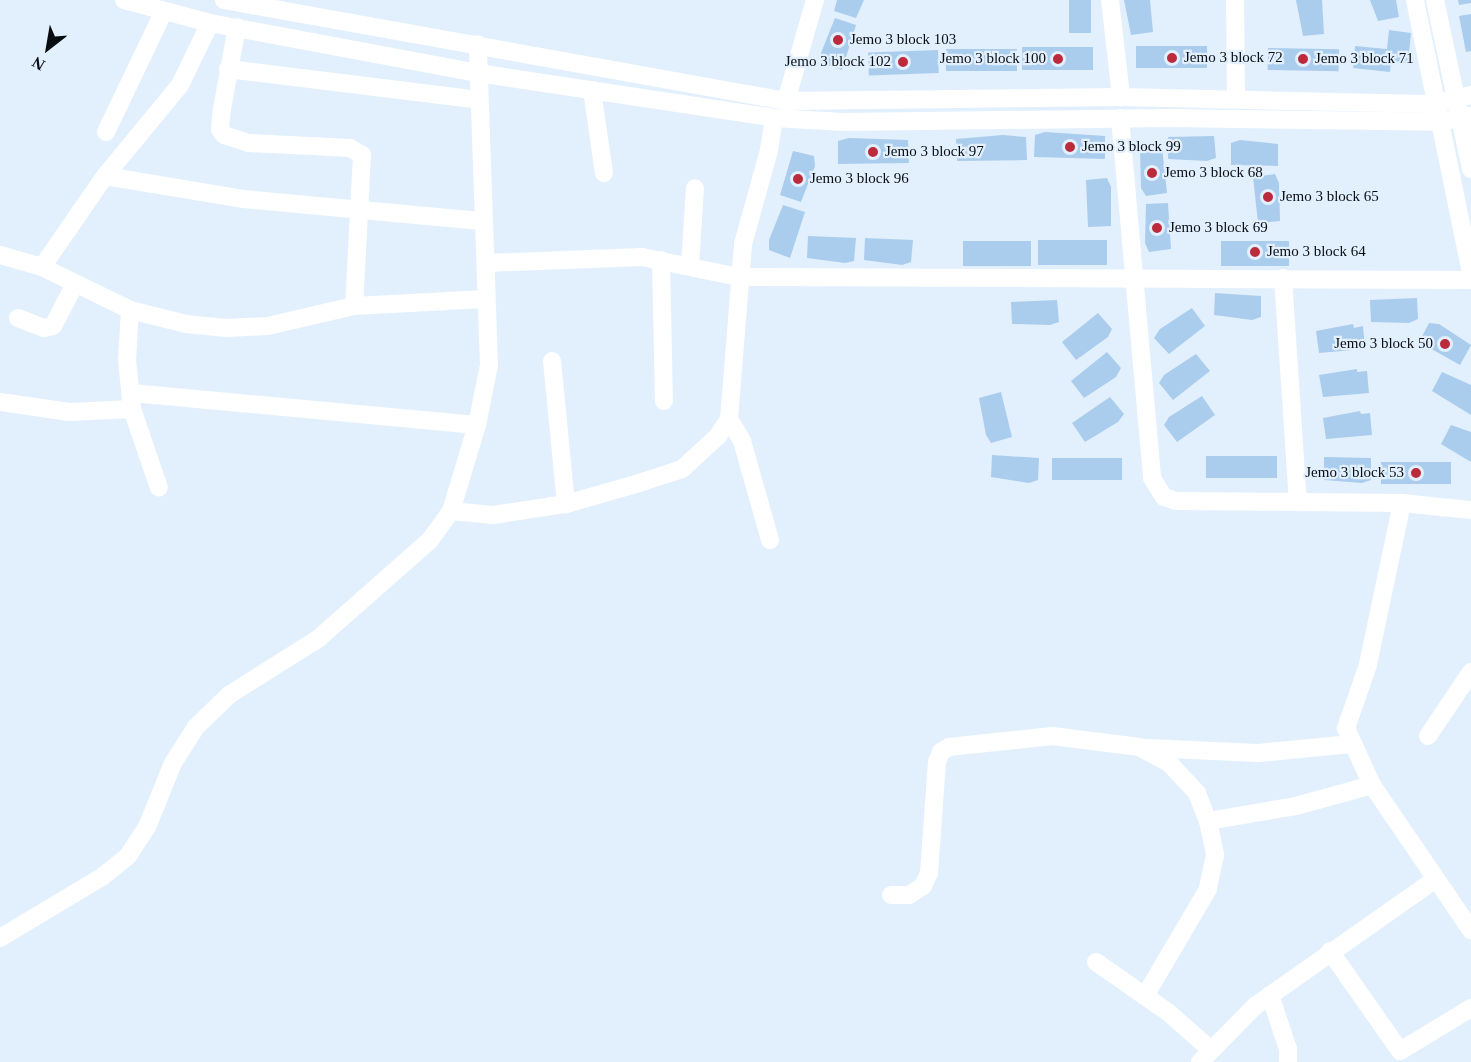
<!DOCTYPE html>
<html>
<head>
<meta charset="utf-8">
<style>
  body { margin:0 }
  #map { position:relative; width:1471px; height:1062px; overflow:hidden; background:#e2f0fe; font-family:Georgia,serif }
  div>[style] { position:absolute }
  .building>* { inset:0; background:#aacced; transform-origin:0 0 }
  .minor>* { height:18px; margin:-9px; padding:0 9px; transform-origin:9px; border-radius:9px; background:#fff }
  .dots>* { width:16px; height:16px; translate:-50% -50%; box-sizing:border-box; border:3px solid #e2f0fe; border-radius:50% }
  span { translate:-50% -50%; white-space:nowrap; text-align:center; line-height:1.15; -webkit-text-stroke:4.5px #e2f0fe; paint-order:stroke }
  .poi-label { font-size:15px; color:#080d12 }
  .left { translate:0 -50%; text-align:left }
  .right { translate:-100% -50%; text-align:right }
  .north { position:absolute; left:18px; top:18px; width:60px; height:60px; -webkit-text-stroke:4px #e2f0fe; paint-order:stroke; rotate:211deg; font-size:16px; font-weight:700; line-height:24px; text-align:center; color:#080d12 }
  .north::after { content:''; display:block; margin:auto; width:21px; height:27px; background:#080d12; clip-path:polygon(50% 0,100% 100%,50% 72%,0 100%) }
</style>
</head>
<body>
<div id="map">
  <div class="building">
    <div style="clip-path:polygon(837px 0,864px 0,856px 18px,834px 11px)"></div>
    <div style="left:1069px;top:0;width:22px;height:33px"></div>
    <div style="clip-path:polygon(1124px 0,1150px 0,1153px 32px,1131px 35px)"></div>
    <div style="clip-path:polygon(1296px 0,1322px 0,1324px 34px,1303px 36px)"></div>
    <div style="clip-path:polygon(1370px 0,1396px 0,1399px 17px,1378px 21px)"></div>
    <div style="clip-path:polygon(1458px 0,1471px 0,1471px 3px,1459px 5px)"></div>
    <div style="clip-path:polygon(1471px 14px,1471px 51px,1466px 52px,1459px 16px)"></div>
    <div style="clip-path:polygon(835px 18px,856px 25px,842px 70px,821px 63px,821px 53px)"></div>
    <div style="clip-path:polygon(1389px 30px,1411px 33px,1408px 63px,1391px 62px,1390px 72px,1353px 68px,1355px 46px,1387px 49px)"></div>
    <div style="left:1207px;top:46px;width:22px;height:71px;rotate:90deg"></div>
    <div style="left:1093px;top:47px;width:23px;height:71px;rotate:90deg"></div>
    <div style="left:1268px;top:48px;width:71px;height:22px;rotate:1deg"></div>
    <div style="left:1017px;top:49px;width:22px;height:71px;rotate:90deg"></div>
    <div style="left:938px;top:50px;width:23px;height:70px;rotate:88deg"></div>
    <div style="clip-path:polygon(1045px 132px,1105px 136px,1105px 159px,1034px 157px,1035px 135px)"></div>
    <div style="clip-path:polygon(1003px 135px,1026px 137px,1027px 160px,957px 161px,956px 139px)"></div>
    <div style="clip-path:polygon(1214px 136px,1216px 158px,1207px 161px,1168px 159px,1168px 137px)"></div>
    <div style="clip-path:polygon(849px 138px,908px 140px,909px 163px,838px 164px,838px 141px)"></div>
    <div style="clip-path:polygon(1240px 140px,1278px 144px,1278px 166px,1231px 165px,1231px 143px)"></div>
    <div style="clip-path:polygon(1162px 147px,1167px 193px,1146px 196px,1141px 188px,1140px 149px)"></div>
    <div style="clip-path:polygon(793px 151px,814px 156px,815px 166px,801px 202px,780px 195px)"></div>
    <div style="clip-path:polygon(1275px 174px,1279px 183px,1280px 221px,1258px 223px,1253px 177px)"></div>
    <div style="clip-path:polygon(1107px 178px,1111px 187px,1111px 226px,1088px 227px,1086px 180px)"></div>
    <div style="clip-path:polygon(1168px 203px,1171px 249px,1149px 252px,1145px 243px,1146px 204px)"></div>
    <div style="clip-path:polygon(783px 205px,805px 212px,790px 258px,769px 250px,769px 240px)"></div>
    <div style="clip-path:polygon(808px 236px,856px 238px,854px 261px,845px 263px,807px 258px)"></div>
    <div style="clip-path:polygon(865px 238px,913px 240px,911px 262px,902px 265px,864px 260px)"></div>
    <div style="left:1038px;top:240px;width:69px;height:25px"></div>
    <div style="left:963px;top:241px;width:68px;height:25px"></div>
    <div style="left:1221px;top:241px;width:68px;height:25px"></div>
    <div style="clip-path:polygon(1215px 293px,1261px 296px,1261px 317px,1252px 320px,1214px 315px)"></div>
    <div style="clip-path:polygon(1417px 298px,1418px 319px,1409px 323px,1371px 322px,1370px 300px)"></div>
    <div style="clip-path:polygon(1057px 300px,1059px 322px,1050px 325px,1012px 324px,1011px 302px)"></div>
    <div style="clip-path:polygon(1192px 308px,1205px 326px,1169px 354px,1154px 338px,1160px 329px)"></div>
    <div style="clip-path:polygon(1098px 313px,1112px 329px,1108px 337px,1076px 360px,1062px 342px)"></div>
    <div style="clip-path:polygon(1429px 323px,1439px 324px,1471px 345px,1460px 365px,1419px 342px)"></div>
    <div style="clip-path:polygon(1353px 324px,1354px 328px,1363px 326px,1365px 349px,1319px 353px,1316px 331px)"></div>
    <div style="clip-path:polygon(1107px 352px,1121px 368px,1116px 377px,1084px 398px,1071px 381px)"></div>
    <div style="clip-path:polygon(1196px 354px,1210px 371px,1173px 400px,1159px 383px,1164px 375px)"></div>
    <div style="clip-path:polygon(1357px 369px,1357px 372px,1367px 371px,1369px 393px,1323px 397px,1319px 375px)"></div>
    <div style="clip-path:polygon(1442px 372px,1471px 385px,1471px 415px,1432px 391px)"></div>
    <div style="clip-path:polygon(1001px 392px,1012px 437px,991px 443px,986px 435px,979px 398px)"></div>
    <div style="clip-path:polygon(1202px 396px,1215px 415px,1177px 442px,1164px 425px,1169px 417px)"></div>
    <div style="clip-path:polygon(1110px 397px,1124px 414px,1118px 422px,1085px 442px,1072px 423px)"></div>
    <div style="clip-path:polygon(1360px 411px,1361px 414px,1370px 413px,1372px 435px,1326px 439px,1323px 418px)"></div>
    <div style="clip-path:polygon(1451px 425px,1471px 432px,1471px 462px,1441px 444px)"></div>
    <div style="clip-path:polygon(992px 455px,1039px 458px,1038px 480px,1029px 483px,991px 477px)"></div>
    <div style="left:1206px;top:456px;width:71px;height:22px"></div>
    <div style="clip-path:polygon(1324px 457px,1371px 458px,1371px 480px,1362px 483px,1324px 480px)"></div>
    <div style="left:1052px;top:458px;width:70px;height:22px"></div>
    <div style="left:1381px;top:462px;width:70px;height:22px"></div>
  </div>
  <div class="minor">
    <div style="left:124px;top:0;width:89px;rotate:15deg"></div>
    <div style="left:210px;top:23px;width:273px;rotate:10.6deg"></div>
    <div style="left:478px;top:73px;width:299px;rotate:8.6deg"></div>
    <div style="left:774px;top:118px;width:70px;rotate:3.3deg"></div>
    <div style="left:844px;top:122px;width:325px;rotate:-0.7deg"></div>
    <div style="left:1169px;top:118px;width:270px;rotate:0.8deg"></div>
    <div style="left:1439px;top:122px;width:33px;rotate:-11deg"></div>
    <div style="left:224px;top:0;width:571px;rotate:10.19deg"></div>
    <div style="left:786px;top:101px;width:335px;rotate:-0.7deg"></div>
    <div style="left:1121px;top:97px;width:314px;rotate:1.3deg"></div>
    <div style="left:1435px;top:104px;width:37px;rotate:-14deg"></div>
    <div style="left:1110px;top:0;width:98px;rotate:83.5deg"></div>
    <div style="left:1235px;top:0;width:99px;rotate:89.4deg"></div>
    <div style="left:1415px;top:0;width:280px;rotate:78.4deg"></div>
    <div style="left:1435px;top:0;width:173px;rotate:78deg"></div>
    <div style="left:237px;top:27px;width:83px;rotate:100.4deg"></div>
    <div style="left:222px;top:109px;width:20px;rotate:96deg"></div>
    <div style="left:220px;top:129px;width:7px;rotate:56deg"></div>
    <div style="left:224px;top:135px;width:25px;rotate:18deg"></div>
    <div style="left:248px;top:143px;width:102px;rotate:2.8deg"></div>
    <div style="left:350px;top:148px;width:14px;rotate:30deg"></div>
    <div style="left:362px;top:155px;width:151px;rotate:93deg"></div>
    <div style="left:228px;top:69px;width:253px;rotate:7deg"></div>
    <div style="left:592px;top:90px;width:84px;rotate:81.8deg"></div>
    <div style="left:786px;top:101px;width:105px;rotate:-74deg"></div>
    <div style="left:1120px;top:118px;width:361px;rotate:84.9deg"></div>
    <div style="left:1152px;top:478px;width:22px;rotate:58deg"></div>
    <div style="left:1164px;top:497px;width:13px;rotate:18deg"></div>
    <div style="left:1176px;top:501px;width:226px;rotate:0.5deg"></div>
    <div style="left:1402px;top:503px;width:69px;rotate:5.8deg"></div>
    <div style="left:106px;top:132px;width:134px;rotate:-64.4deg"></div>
    <div style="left:105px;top:176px;width:141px;rotate:9.4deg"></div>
    <div style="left:244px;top:199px;width:238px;rotate:5.3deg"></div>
    <div style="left:0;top:255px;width:44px;rotate:15.9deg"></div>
    <div style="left:42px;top:267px;width:98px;rotate:26deg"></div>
    <div style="left:130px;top:310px;width:58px;rotate:14deg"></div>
    <div style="left:186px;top:324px;width:41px;rotate:5.6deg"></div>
    <div style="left:227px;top:328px;width:41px;rotate:-2.8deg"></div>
    <div style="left:268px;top:326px;width:88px;rotate:-13.1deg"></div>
    <div style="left:354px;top:306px;width:131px;rotate:-3.1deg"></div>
    <div style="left:661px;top:260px;width:141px;rotate:88.8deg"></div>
    <div style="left:487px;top:263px;width:155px;rotate:-2.2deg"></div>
    <div style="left:642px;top:257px;width:98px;rotate:11.8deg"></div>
    <div style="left:738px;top:277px;width:733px;rotate:0.23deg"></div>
    <div style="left:690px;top:265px;width:77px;rotate:-86.3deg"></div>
    <div style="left:42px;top:267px;width:111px;rotate:-55.3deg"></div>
    <div style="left:105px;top:176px;width:118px;rotate:-50.5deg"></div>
    <div style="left:180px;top:85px;width:69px;rotate:-64.2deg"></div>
    <div style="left:1283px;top:278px;width:224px;rotate:86.2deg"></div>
    <div style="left:130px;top:310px;width:50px;rotate:93.4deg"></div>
    <div style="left:127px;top:360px;width:49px;rotate:84.2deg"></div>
    <div style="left:132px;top:409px;width:83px;rotate:71.1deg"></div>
    <div style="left:18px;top:318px;width:28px;rotate:21deg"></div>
    <div style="left:44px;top:328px;width:9px;rotate:-13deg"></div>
    <div style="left:53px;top:326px;width:47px;rotate:-62.4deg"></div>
    <div style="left:552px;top:361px;width:144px;rotate:84.4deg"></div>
    <div style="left:132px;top:393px;width:346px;rotate:5.3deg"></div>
    <div style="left:0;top:402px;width:70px;rotate:8.2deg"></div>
    <div style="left:69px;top:412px;width:63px;rotate:-2.7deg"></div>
    <div style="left:729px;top:419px;width:26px;rotate:59deg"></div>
    <div style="left:742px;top:441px;width:103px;rotate:74.2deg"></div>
    <div style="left:1402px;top:503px;width:166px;rotate:101.9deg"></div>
    <div style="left:1368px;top:665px;width:67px;rotate:109.2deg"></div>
    <div style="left:1346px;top:728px;width:63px;rotate:65.5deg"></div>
    <div style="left:1372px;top:785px;width:176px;rotate:55.7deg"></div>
    <div style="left:451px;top:511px;width:42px;rotate:5.4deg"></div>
    <div style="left:493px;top:515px;width:74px;rotate:-8.6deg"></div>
    <div style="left:566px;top:504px;width:76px;rotate:-16deg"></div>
    <div style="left:639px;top:483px;width:45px;rotate:-18deg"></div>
    <div style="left:682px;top:469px;width:49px;rotate:-42.5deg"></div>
    <div style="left:718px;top:436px;width:20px;rotate:-57deg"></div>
    <div style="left:729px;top:419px;width:176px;rotate:-85.4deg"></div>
    <div style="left:743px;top:244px;width:98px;rotate:-74.5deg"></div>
    <div style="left:769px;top:150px;width:32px;rotate:-81deg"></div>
    <div style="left:1428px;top:736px;width:77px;rotate:-56.1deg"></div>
    <div style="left:1147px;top:748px;width:111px;rotate:2.6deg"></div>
    <div style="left:1258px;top:753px;width:94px;rotate:-5.5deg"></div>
    <div style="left:1208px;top:821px;width:89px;rotate:-9.7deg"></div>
    <div style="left:1296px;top:806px;width:79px;rotate:-15.4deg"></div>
    <div style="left:891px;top:895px;width:18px"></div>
    <div style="left:909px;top:895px;width:17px;rotate:-33deg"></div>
    <div style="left:923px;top:886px;width:14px;rotate:-65deg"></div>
    <div style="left:929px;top:873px;width:111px;rotate:-85.9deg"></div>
    <div style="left:937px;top:762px;width:11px;rotate:-68deg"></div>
    <div style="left:941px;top:752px;width:9px;rotate:-32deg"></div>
    <div style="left:949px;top:747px;width:104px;rotate:-6.1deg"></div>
    <div style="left:1052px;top:736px;width:88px;rotate:7.2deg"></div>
    <div style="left:1139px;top:747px;width:34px;rotate:28deg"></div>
    <div style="left:1169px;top:763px;width:41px;rotate:47deg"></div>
    <div style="left:1197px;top:793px;width:30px;rotate:69deg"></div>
    <div style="left:1208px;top:821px;width:35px;rotate:78deg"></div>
    <div style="left:1215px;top:855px;width:35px;rotate:102deg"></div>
    <div style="left:1208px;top:889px;width:124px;rotate:120.5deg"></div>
    <div style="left:0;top:938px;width:119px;rotate:-30.9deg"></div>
    <div style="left:102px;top:877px;width:33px;rotate:-39deg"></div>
    <div style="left:128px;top:856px;width:35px;rotate:-57deg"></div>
    <div style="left:147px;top:827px;width:69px;rotate:-67.9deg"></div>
    <div style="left:173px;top:763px;width:43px;rotate:-57.4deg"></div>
    <div style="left:196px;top:727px;width:46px;rotate:-44.1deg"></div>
    <div style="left:229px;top:695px;width:107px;rotate:-32.3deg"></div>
    <div style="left:319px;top:638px;width:148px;rotate:-41.4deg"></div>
    <div style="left:430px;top:540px;width:36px;rotate:-54deg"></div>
    <div style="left:451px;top:511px;width:90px;rotate:-73.2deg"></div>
    <div style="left:477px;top:425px;width:61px;rotate:-78.7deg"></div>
    <div style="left:489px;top:365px;width:321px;rotate:-92deg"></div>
    <div style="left:1330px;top:951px;width:122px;rotate:55deg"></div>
    <div style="left:1400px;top:1051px;width:83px;rotate:-31.2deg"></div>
    <div style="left:1096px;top:962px;width:89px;rotate:34.9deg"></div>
    <div style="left:1169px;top:1013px;width:56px;rotate:41.4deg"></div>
    <div style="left:1270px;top:995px;width:57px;rotate:71.6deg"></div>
    <div style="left:1288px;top:1049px;width:13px;rotate:90deg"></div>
    <div style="left:1200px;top:1062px;width:78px;rotate:-45.5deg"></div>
    <div style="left:1255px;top:1006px;width:219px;rotate:-35.1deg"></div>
  </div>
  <div class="dots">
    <div style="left:838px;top:40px;background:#bb2b3b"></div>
    <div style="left:1172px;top:58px;background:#bb2b3b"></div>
    <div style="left:1058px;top:59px;background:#bb2b3b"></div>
    <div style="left:1303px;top:59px;background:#bb2b3b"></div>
    <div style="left:903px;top:62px;background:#bb2b3b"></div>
    <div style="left:1070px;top:147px;background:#bb2b3b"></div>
    <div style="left:873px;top:152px;background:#bb2b3b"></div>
    <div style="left:1152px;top:173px;background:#bb2b3b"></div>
    <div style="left:798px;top:179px;background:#bb2b3b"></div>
    <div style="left:1268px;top:197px;background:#bb2b3b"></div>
    <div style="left:1157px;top:228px;background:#bb2b3b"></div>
    <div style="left:1255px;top:252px;background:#bb2b3b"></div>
    <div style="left:1445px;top:344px;background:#bb2b3b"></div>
    <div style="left:1416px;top:473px;background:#bb2b3b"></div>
  </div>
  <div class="poi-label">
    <span class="left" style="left:850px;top:40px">Jemo 3 block 103</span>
    <span class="left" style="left:1184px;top:58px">Jemo 3 block 72</span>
    <span class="right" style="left:1046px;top:59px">Jemo 3 block 100</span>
    <span class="left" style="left:1315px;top:59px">Jemo 3 block 71</span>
    <span class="right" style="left:891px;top:62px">Jemo 3 block 102</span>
    <span class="left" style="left:1082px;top:147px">Jemo 3 block 99</span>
    <span class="left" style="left:885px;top:152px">Jemo 3 block 97</span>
    <span class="left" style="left:1164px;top:173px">Jemo 3 block 68</span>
    <span class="left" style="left:810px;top:179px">Jemo 3 block 96</span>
    <span class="left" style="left:1280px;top:197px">Jemo 3 block 65</span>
    <span class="left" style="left:1169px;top:228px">Jemo 3 block 69</span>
    <span class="left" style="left:1267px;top:252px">Jemo 3 block 64</span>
    <span class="right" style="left:1433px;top:344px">Jemo 3 block 50</span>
    <span class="right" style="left:1404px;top:473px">Jemo 3 block 53</span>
  </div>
  <div class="north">N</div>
</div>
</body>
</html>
